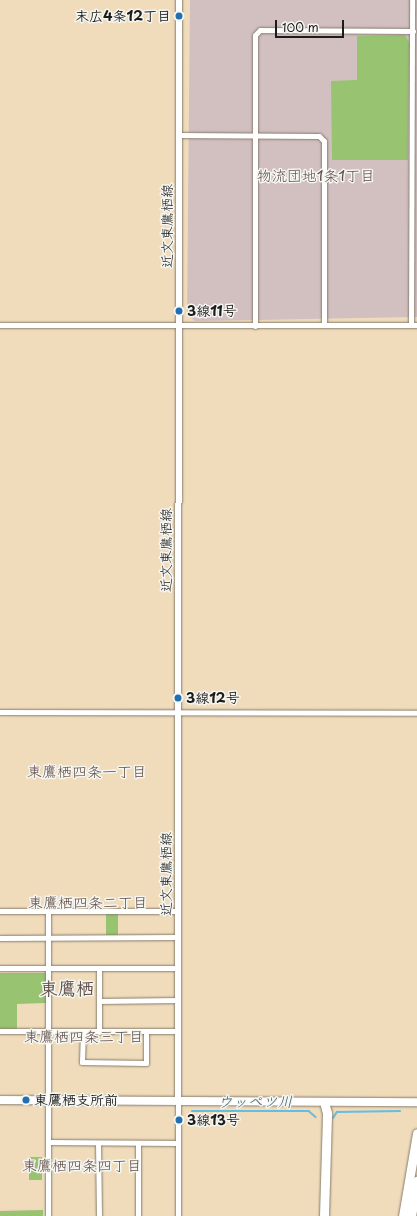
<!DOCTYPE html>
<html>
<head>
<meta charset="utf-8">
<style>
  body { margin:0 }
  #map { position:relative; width:417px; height:1216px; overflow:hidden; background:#f0dcbb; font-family:"Playpen Sans","Klee One",sans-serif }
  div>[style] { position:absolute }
  .built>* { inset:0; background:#f7d1c8; transform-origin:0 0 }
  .industrial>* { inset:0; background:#d2bfc0 }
  .green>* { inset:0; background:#98c371; transform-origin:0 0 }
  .stream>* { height:1.5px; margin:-0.75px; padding:0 0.75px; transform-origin:0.75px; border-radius:0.75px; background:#65bde2 }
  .roads { filter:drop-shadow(0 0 1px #867c6c) drop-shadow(0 0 1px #867c6c) }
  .minor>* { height:5px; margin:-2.5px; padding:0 2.5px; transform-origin:2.5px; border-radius:2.5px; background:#fff }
  .tertiary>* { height:6px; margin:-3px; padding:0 3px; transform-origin:3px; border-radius:3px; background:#fff }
  .primary>* { height:8px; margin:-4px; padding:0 4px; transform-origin:4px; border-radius:4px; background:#fff }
  .motorway>* { height:9px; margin:-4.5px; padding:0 4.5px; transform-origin:4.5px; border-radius:4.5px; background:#fff }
  .dots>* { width:11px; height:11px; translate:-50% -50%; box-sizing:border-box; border:2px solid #f6f6f2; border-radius:50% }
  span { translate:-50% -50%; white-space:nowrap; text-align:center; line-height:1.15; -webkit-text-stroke:3px #f6f6f2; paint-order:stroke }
  .poi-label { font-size:14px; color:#1c1c1c; font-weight:700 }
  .right { translate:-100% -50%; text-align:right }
  .left { translate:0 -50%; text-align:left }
  .street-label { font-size:14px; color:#1c1c1c }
  .neighbourhood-label { font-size:15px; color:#604e48 }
  .water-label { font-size:15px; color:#395c6b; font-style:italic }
  .district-label { font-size:18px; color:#604e48; font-weight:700 }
  .scale { position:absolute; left:275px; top:20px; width:69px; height:18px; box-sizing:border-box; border:2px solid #1c1c1c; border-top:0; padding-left:5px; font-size:12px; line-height:14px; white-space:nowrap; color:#1c1c1c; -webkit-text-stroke:3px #f6f6f2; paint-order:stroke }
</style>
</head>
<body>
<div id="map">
  <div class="built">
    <div style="left:0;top:1209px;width:44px;height:7px"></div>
  </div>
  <div class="industrial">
    <div style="clip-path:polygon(190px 0,417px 0,417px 317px,195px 321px,187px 315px)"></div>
  </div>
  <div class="green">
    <div style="clip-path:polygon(405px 35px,409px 42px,408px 160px,332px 160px,331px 81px,357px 80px,357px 36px)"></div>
    <div style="left:106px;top:913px;width:12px;height:22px"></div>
    <div style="clip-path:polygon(0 973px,46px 973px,46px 1003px,17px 1004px,17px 1029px,0 1029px)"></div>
    <div style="left:42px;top:1157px;width:23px;height:13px;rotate:90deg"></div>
    <div style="clip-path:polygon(43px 1210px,43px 1216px,0 1216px,0 1211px)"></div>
  </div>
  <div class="stream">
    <div style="left:192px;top:1111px;width:117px"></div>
    <div style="left:309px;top:1111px;width:9px;rotate:41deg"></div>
    <div style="left:333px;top:1118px;width:7px;rotate:-56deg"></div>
    <div style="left:337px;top:1112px;width:63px;rotate:-0.9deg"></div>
  </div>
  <div class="roads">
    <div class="minor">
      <div style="left:179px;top:135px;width:140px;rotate:0.4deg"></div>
      <div style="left:319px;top:136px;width:7px;rotate:45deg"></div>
      <div style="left:324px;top:141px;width:184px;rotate:90deg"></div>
      <div style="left:0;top:325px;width:417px"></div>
      <div style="left:411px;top:325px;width:325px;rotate:-89.8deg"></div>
      <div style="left:255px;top:326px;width:291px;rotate:-90deg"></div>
      <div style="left:255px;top:35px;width:7px;rotate:-45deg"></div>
      <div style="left:260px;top:30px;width:153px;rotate:0.4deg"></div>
      <div style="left:0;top:712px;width:417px;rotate:0.1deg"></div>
      <div style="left:0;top:911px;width:178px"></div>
      <div style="left:0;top:938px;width:178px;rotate:-0.3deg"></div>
      <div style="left:0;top:968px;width:178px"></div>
      <div style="left:99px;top:1001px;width:79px;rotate:-0.7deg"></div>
      <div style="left:0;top:1031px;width:178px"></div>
      <div style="left:83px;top:1032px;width:30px;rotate:92deg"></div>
      <div style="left:82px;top:1062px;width:64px;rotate:0.9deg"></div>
      <div style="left:146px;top:1063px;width:32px;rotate:-90deg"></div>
      <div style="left:99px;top:1032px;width:64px;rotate:-90deg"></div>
      <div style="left:49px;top:1142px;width:129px;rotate:0.4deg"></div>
      <div style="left:98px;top:1143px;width:73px;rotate:89.2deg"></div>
      <div style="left:138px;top:1143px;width:73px;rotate:90deg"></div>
      <div style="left:48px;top:1216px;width:305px;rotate:-90deg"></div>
      <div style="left:178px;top:1216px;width:116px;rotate:-90deg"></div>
    </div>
    <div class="tertiary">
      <div style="left:178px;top:1100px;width:1100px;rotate:-89.95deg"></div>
    </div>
    <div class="primary">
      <div style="left:0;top:1100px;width:417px;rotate:0.3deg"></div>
    </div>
    <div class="motorway">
      <div style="left:324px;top:1216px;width:103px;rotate:-88.3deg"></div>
      <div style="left:327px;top:1113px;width:11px;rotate:-105deg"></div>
      <div style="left:403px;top:1216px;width:84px;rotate:-80.4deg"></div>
      <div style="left:411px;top:1216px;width:36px;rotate:-80deg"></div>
    </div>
  </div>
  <div class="dots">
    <div style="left:179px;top:16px;background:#1f6fb2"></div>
    <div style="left:179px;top:311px;background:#1f6fb2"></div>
    <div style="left:178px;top:698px;background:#1f6fb2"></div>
    <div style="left:26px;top:1100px;background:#1f6fb2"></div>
    <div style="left:179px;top:1120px;background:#1f6fb2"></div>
  </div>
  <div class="poi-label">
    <span class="right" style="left:171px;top:16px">末広4条12丁目</span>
    <span class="left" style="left:187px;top:311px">3線11号</span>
    <span class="left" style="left:186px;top:698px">3線12号</span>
    <span class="left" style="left:34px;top:1100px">東鷹栖支所前</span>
    <span class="left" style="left:187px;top:1120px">3線13号</span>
  </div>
  <div class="street-label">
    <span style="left:167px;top:226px;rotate:-90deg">近文東鷹栖線</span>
    <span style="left:166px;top:550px;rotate:-90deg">近文東鷹栖線</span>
    <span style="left:166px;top:874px;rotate:-90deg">近文東鷹栖線</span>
  </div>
  <div class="neighbourhood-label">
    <span style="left:316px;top:175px">物流団地1条1丁目</span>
    <span style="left:87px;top:771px">東鷹栖四条一丁目</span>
    <span style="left:88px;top:902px">東鷹栖四条二丁目</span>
    <span style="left:84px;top:1036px">東鷹栖四条三丁目</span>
    <span style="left:82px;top:1165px">東鷹栖四条四丁目</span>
  </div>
  <div class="water-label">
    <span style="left:255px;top:1101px">ウッペツ川</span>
  </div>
  <div class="district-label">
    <span style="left:67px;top:988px">東鷹栖</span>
  </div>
  <div class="scale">100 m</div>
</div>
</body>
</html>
